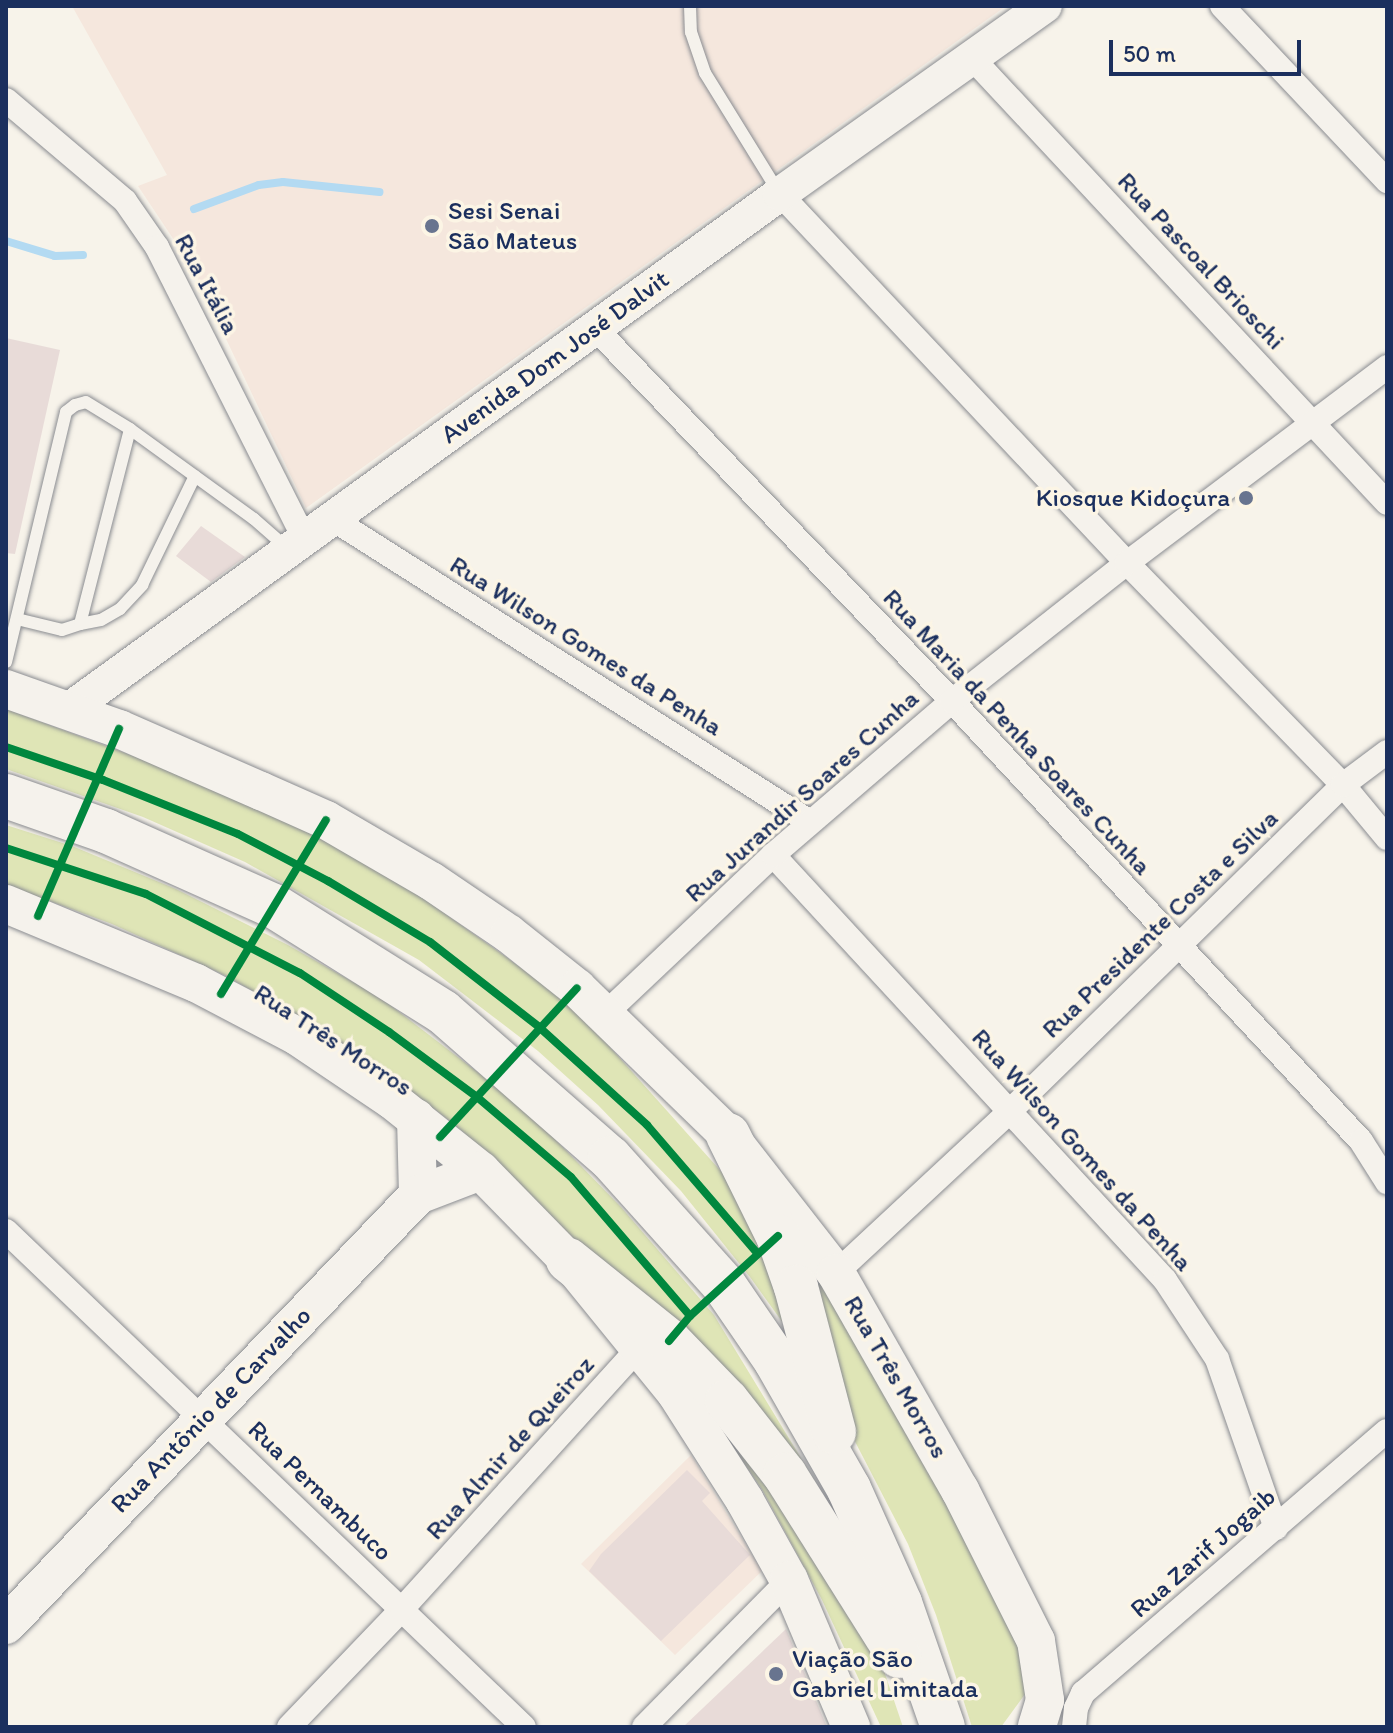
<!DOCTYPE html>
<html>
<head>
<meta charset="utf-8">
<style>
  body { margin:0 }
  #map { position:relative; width:1393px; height:1733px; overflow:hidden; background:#f7f3ea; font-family:Itim,sans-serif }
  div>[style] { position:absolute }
  .built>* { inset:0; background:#f5e7dd }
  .green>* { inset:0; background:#dfe5b6 }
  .stream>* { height:8px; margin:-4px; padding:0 4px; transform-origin:4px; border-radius:4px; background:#b3daf2 }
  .building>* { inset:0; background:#e8dbd8 }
  .roads { filter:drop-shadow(0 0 2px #8a8c91) drop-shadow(0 0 2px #8a8c91) }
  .lane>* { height:12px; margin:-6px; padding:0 6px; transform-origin:6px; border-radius:6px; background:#f5f2ec }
  .street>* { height:24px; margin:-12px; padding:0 12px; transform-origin:12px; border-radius:12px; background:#f5f2ec }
  .secondary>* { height:34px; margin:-17px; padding:0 17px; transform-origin:17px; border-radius:17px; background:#f5f2ec }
  .primary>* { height:38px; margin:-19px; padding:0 19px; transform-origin:19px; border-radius:19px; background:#f5f2ec }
  .highway>* { height:44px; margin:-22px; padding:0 22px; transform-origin:22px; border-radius:22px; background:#f5f2ec }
  .cycleway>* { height:8px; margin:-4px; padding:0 4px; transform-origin:4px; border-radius:4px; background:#00873e }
  .dots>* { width:22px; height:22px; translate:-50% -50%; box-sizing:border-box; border:4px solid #fcf5e5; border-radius:50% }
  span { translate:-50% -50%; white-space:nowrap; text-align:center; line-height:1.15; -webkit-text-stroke:7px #fcf5e5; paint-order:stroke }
  .poi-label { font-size:26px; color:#1b2f5e }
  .left { translate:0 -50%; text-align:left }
  .right { translate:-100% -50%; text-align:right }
  .street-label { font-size:26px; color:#1b2f5e }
  .frame { position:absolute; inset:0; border:8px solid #1b2f5e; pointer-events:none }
  .scale { position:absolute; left:1109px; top:40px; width:192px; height:36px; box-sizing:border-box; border:4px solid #1b2f5e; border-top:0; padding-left:10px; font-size:24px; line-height:28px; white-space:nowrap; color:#1b2f5e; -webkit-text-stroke:6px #fcf5e5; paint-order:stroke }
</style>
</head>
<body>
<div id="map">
  <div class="built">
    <div style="clip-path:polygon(72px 6px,1006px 6px,306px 508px,192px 267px,138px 186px,167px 175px)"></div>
    <div style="clip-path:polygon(691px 1455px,762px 1571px,675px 1655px,581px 1564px)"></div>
  </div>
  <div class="green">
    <div style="clip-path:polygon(6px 709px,220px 788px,355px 856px,423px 898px,544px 984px,584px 1018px,727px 1178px,759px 1219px,804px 1352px,750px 1277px,681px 1191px,598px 1105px,538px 1051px,419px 960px,245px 862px,143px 817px,6px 769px)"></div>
    <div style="clip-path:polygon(6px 825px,72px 846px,176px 889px,288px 945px,381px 998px,480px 1074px,544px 1128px,621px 1207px,714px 1315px,824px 1496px,516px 1180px,455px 1125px,391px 1076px,309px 1022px,224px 975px,112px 924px,6px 885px)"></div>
    <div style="clip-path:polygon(801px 1253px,837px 1303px,931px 1467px,1028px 1664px,1028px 1690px,1001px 1727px,972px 1727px,936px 1615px,908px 1544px,847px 1426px)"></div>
    <div style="clip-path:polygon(702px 1386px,881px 1662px,903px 1727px,881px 1727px,822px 1600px,763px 1491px,704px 1403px)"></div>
  </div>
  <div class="stream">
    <div style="left:194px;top:209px;width:69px;rotate:-20.3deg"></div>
    <div style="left:259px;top:185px;width:24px;rotate:-7deg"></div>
    <div style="left:283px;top:182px;width:97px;rotate:5.9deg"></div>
    <div style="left:6px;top:241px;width:51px;rotate:17deg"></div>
    <div style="left:55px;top:256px;width:28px;rotate:-2deg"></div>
  </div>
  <div class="building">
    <div style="clip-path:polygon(6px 338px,60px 350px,15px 554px,6px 553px)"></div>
    <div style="clip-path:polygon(201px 526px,245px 557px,211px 582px,176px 556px)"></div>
    <div style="clip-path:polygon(687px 1470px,710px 1493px,702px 1501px,750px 1555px,661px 1641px,589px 1571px,601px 1554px)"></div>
    <div style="clip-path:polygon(786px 1629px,827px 1727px,683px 1727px)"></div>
  </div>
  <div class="roads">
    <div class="lane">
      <div style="left:690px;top:6px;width:26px;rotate:88deg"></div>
      <div style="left:691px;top:32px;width:43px;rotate:71.1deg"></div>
      <div style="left:705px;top:73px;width:139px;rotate:58.3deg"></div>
      <div style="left:17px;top:619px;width:46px;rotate:13.7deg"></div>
      <div style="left:62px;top:630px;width:19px;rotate:-18deg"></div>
      <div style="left:80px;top:624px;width:201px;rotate:-75.6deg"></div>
      <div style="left:80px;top:624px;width:21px;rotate:-11deg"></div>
      <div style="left:101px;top:620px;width:22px;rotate:-30deg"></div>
      <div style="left:120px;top:609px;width:33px;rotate:-47deg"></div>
      <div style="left:142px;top:585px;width:121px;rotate:-64.1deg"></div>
      <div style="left:6px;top:662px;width:257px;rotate:-76.5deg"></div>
      <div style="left:66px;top:412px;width:11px;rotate:-38deg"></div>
      <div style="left:75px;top:405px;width:11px;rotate:-15deg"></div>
      <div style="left:86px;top:402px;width:52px;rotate:31.5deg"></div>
      <div style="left:130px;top:429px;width:153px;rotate:36deg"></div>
      <div style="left:254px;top:519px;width:44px;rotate:41.3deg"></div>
    </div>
    <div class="street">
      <div style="left:1222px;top:6px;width:241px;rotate:46.7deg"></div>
      <div style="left:973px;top:59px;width:607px;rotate:47deg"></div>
      <div style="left:6px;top:100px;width:156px;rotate:40.3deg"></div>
      <div style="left:125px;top:201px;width:56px;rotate:55.2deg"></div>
      <div style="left:157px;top:247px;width:326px;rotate:63.2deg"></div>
      <div style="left:780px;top:194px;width:507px;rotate:46.76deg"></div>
      <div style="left:1127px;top:563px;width:310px;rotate:45.8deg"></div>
      <div style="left:1343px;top:785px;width:69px;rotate:50.3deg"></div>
      <div style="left:595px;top:328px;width:516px;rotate:46.26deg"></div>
      <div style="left:952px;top:701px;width:601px;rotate:47.09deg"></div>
      <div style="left:1361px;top:1141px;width:49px;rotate:57.6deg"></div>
      <div style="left:331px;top:518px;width:567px;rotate:32.4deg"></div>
      <div style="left:773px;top:855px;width:578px;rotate:47.31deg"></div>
      <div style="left:1165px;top:1280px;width:95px;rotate:56.6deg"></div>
      <div style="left:1217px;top:1359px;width:179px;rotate:70.8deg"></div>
      <div style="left:605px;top:1014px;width:231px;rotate:-43.4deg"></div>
      <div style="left:773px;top:855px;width:236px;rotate:-40.7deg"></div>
      <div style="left:952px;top:701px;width:223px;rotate:-38.3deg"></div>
      <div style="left:1127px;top:563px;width:326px;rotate:-37deg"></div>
      <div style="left:6px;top:1231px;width:717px;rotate:43.76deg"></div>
      <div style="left:836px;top:1273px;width:236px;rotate:-42.9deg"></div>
      <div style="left:1009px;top:1112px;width:467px;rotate:-44.4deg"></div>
      <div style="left:1343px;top:785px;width:55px;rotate:-36.9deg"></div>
      <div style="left:289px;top:1727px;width:163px;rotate:-46.2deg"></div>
      <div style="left:402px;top:1609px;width:356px;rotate:-47.8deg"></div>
      <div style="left:644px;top:1727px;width:206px;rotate:-45.4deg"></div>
      <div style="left:1074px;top:1727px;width:19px;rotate:-84deg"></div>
      <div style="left:1076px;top:1708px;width:17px;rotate:-65deg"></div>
      <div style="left:1083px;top:1693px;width:401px;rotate:-40.8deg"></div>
    </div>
    <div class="secondary">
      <div style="left:67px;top:711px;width:881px;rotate:-35.95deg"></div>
      <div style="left:780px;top:194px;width:325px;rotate:-35.4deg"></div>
    </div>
    <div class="primary">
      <div style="left:6px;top:689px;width:120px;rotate:19.5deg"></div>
      <div style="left:119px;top:729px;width:155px;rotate:23.6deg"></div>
      <div style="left:261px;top:791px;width:71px;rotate:24deg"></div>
      <div style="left:326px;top:820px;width:121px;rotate:30.2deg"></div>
      <div style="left:431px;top:881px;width:94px;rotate:34.2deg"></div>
      <div style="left:509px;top:934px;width:87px;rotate:38.5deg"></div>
      <div style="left:577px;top:988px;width:211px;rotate:44.2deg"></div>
      <div style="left:728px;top:1135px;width:175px;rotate:52deg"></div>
      <div style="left:836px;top:1273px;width:250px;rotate:60.3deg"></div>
      <div style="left:960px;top:1490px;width:169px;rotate:63.3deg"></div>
      <div style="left:1036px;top:1641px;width:60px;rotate:81.3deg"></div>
      <div style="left:1045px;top:1700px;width:28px;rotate:107deg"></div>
      <div style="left:6px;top:904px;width:206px;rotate:22.6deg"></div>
      <div style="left:196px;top:983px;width:114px;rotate:27.7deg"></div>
      <div style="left:297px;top:1036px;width:115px;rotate:34deg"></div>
      <div style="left:392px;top:1100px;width:114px;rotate:38.6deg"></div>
      <div style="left:481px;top:1171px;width:124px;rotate:45.7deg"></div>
      <div style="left:568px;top:1260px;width:171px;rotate:50.9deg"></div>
      <div style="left:676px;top:1393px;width:128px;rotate:57.4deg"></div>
      <div style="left:745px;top:1501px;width:90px;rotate:60.9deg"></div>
      <div style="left:789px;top:1580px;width:160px;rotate:67.1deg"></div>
      <div style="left:416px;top:1118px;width:77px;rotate:88.5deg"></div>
      <div style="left:6px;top:1625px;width:596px;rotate:-46.22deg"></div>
      <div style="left:418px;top:1195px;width:67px;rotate:-20.9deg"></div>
    </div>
    <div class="highway">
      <div style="left:6px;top:796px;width:106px;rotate:19.3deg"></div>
      <div style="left:106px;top:831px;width:184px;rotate:24.1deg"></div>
      <div style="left:274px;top:906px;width:199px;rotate:32.1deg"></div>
      <div style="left:443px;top:1012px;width:222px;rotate:41.2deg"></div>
      <div style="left:610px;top:1158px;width:171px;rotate:48.1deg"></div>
      <div style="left:724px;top:1285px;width:92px;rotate:55.6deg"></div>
      <div style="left:776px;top:1361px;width:147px;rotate:60.3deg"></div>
      <div style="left:849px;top:1489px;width:125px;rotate:65.9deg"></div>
      <div style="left:900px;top:1603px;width:131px;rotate:70.9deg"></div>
      <div style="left:728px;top:1135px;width:113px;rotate:63.7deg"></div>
      <div style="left:778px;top:1236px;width:54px;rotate:70.6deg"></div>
      <div style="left:796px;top:1287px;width:150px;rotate:75.3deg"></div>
      <div style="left:568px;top:1260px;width:129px;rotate:38.7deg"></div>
      <div style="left:669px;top:1341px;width:83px;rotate:46deg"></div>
      <div style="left:727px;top:1401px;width:94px;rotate:51.9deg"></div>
      <div style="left:785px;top:1475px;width:214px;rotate:57.8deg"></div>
    </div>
  </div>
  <div class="cycleway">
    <div style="left:6px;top:747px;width:102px;rotate:18.8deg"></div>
    <div style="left:103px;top:780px;width:145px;rotate:21.8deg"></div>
    <div style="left:238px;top:834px;width:102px;rotate:27.6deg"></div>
    <div style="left:328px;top:881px;width:119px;rotate:30.9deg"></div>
    <div style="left:430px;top:942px;width:138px;rotate:37.9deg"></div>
    <div style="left:539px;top:1027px;width:146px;rotate:42.2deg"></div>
    <div style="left:647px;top:1125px;width:169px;rotate:49.3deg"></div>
    <div style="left:6px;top:848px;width:147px;rotate:18.2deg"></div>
    <div style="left:146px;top:894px;width:173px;rotate:27.2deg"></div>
    <div style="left:300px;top:973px;width:107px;rotate:33.5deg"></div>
    <div style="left:389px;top:1032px;width:109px;rotate:36.5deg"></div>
    <div style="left:477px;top:1097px;width:123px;rotate:40.4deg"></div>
    <div style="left:571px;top:1177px;width:183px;rotate:49.4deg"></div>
    <div style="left:38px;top:916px;width:204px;rotate:-66.6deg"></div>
    <div style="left:221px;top:994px;width:203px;rotate:-58.9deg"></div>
    <div style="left:440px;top:1137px;width:202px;rotate:-47.4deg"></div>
    <div style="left:669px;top:1341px;width:33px;rotate:-50deg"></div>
    <div style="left:690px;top:1316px;width:119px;rotate:-42.3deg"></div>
  </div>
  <div class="dots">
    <div style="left:432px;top:226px;background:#68748f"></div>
    <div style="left:1246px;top:498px;background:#68748f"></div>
    <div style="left:776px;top:1674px;background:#68748f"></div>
  </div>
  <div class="poi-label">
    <span class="left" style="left:448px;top:226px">Sesi Senai<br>São Mateus</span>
    <span class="right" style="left:1230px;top:498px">Kiosque Kidoçura</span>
    <span class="left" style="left:792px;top:1674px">Viação São<br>Gabriel Limitada</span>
  </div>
  <div class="street-label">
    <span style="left:1201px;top:261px;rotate:47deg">Rua Pascoal Brioschi</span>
    <span style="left:207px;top:284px;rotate:62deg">Rua Itália</span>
    <span style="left:555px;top:357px;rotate:-36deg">Avenida Dom José Dalvit</span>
    <span style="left:586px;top:646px;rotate:32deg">Rua Wilson Gomes da Penha</span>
    <span style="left:1017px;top:732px;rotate:47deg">Rua Maria da Penha Soares Cunha</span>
    <span style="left:802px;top:796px;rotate:-42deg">Rua Jurandir Soares Cunha</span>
    <span style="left:1160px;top:924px;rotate:-44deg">Rua Presidente Costa e Silva</span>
    <span style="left:333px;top:1040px;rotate:33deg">Rua Três Morros</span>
    <span style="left:1082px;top:1150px;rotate:48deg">Rua Wilson Gomes da Penha</span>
    <span style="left:896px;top:1377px;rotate:60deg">Rua Três Morros</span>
    <span style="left:211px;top:1410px;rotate:-46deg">Rua Antônio de Carvalho</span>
    <span style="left:510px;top:1448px;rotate:-48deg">Rua Almir de Queiroz</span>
    <span style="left:320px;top:1491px;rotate:44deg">Rua Pernambuco</span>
    <span style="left:1203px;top:1553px;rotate:-41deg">Rua Zarif Jogaib</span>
  </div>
  <div class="frame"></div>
  <div class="scale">50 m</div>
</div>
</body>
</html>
